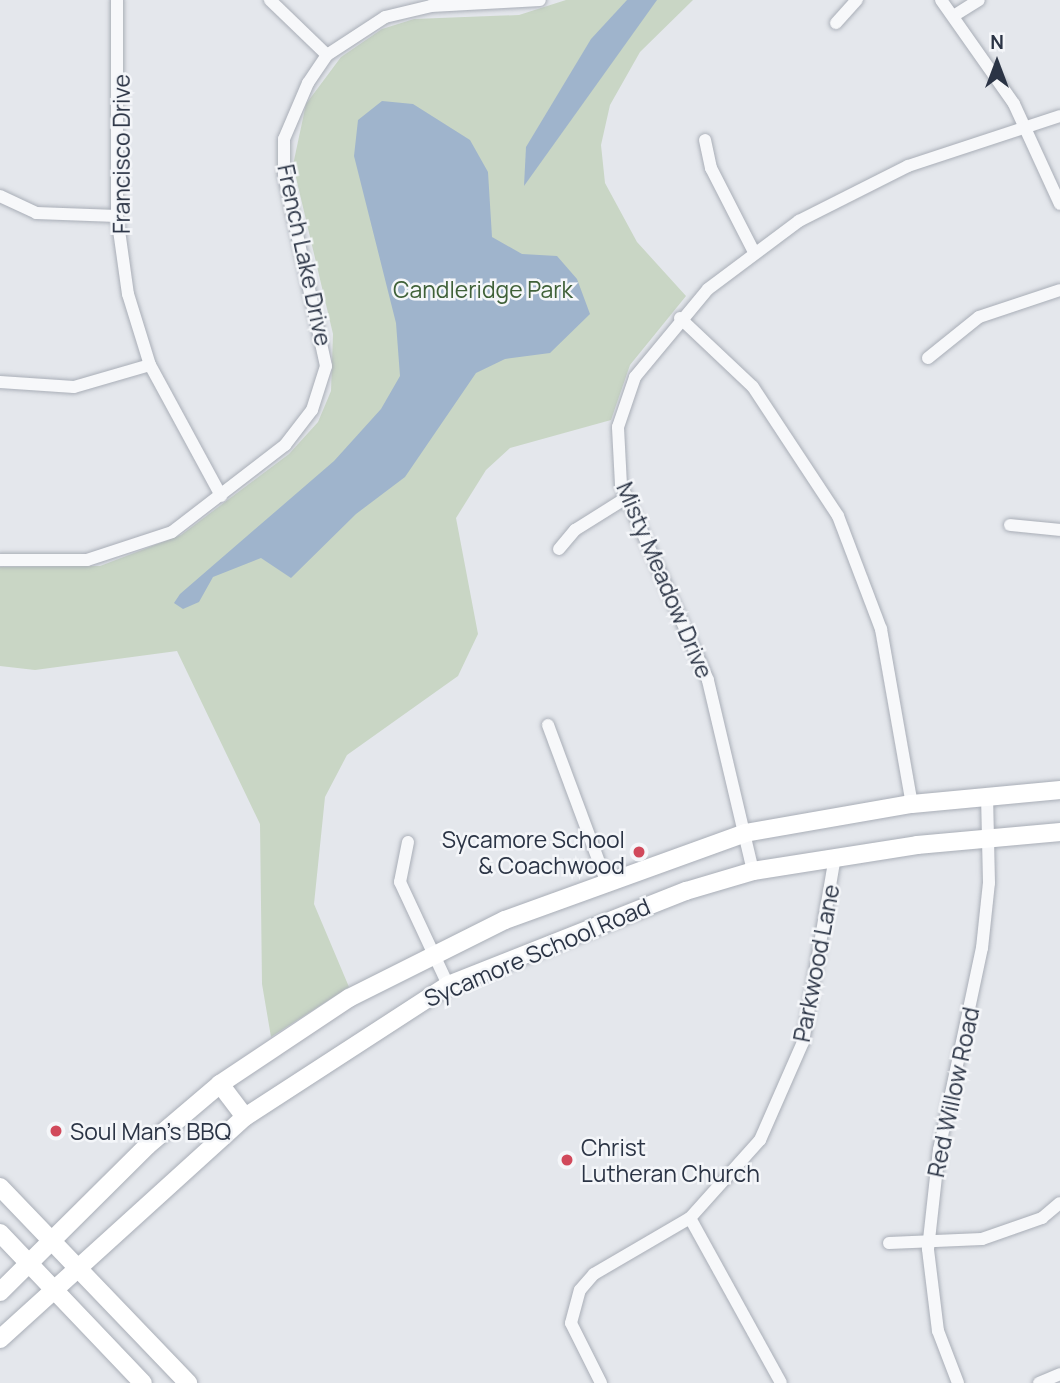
<!DOCTYPE html>
<html>
<head>
<meta charset="utf-8">
<style>
  body { margin:0 }
  #map { position:relative; width:1060px; height:1383px; overflow:hidden; background:#e4e7ec; font-family:Manrope,sans-serif }
  div>[style] { position:absolute }
  .green>* { inset:0; background:#c9d6c5 }
  .water>* { inset:0; background:#9fb4cc }
  .roads { filter:drop-shadow(0 0 2px #a9aeb7) drop-shadow(0 0 2px #a9aeb7) }
  .minor>* { height:12px; margin:-6px; padding:0 6px; transform-origin:6px; border-radius:6px; background:#f7f8fa }
  .secondary>* { height:18px; margin:-9px; padding:0 9px; transform-origin:9px; border-radius:9px; background:#fff }
  .dots>* { width:19px; height:19px; translate:-50% -50%; box-sizing:border-box; border:4px solid #f4f6f9; border-radius:50% }
  span { translate:-50% -50%; white-space:nowrap; text-align:center; line-height:1.15; -webkit-text-stroke:5px #f4f6f9; paint-order:stroke }
  .street-label { font-size:23px; color:#2b3445 }
  .park-label { font-size:23px; color:#3f6138 }
  .poi-label { font-size:23px; color:#2b3445 }
  .right { translate:-100% -50%; text-align:right }
  .left { translate:0 -50%; text-align:left }
  .north { position:absolute; left:962px; top:28px; width:70px; height:70px; -webkit-text-stroke:5px #f4f6f9; paint-order:stroke; rotate:0deg; font-size:19px; font-weight:700; line-height:28px; text-align:center; color:#2b3445 }
  .north::after { content:''; display:block; margin:auto; width:24px; height:32px; background:#2b3445; clip-path:polygon(50% 0,100% 100%,50% 72%,0 100%) }
</style>
</head>
<body>
<div id="map">
  <div class="green">
    <div style="clip-path:polygon(566px 0,693px 0,640px 52px,610px 105px,601px 145px,605px 183px,637px 242px,686px 296px,630px 365px,611px 420px,510px 448px,486px 470px,456px 518px,478px 634px,458px 676px,347px 755px,325px 797px,314px 904px,349px 987px,271px 1037px,262px 984px,260px 824px,177px 651px,35px 670px,0 666px,0 567px,100px 566px,181px 535px,289px 454px,318px 422px,331px 391px,333px 334px,293px 165px,306px 104px,341px 57px,382px 29px,414px 19px,519px 15px)"></div>
  </div>
  <div class="water">
    <div style="clip-path:polygon(627px 0,657px 0,524px 186px,526px 147px,591px 39px)"></div>
    <div style="clip-path:polygon(382px 101px,413px 104px,470px 140px,488px 172px,492px 237px,522px 254px,557px 256px,577px 279px,590px 314px,550px 353px,505px 359px,476px 373px,405px 477px,356px 514px,291px 578px,261px 558px,213px 577px,199px 602px,183px 609px,174px 603px,180px 594px,334px 461px,381px 409px,400px 376px,396px 323px,354px 156px,358px 120px)"></div>
  </div>
  <div class="roads">
    <div class="minor">
      <div style="left:117px;top:0;width:216px;rotate:90deg"></div>
      <div style="left:117px;top:216px;width:79px;rotate:82deg"></div>
      <div style="left:128px;top:294px;width:74px;rotate:72.8deg"></div>
      <div style="left:150px;top:365px;width:149px;rotate:61.5deg"></div>
      <div style="left:270px;top:0;width:79px;rotate:44deg"></div>
      <div style="left:941px;top:0;width:127px;rotate:54.9deg"></div>
      <div style="left:1014px;top:104px;width:110px;rotate:65.3deg"></div>
      <div style="left:955px;top:15px;width:28px;rotate:-32deg"></div>
      <div style="left:836px;top:23px;width:31px;rotate:-48deg"></div>
      <div style="left:705px;top:140px;width:29px;rotate:78deg"></div>
      <div style="left:711px;top:168px;width:94px;rotate:62.9deg"></div>
      <div style="left:0;top:196px;width:40px;rotate:25deg"></div>
      <div style="left:36px;top:213px;width:81px;rotate:2.1deg"></div>
      <div style="left:680px;top:318px;width:100px;rotate:43.4deg"></div>
      <div style="left:753px;top:387px;width:154px;rotate:56.6deg"></div>
      <div style="left:838px;top:516px;width:121px;rotate:69.2deg"></div>
      <div style="left:881px;top:629px;width:178px;rotate:80deg"></div>
      <div style="left:928px;top:358px;width:65px;rotate:-38.8deg"></div>
      <div style="left:979px;top:317px;width:85px;rotate:-18.4deg"></div>
      <div style="left:0;top:382px;width:74px;rotate:3.9deg"></div>
      <div style="left:74px;top:387px;width:79px;rotate:-16.1deg"></div>
      <div style="left:1010px;top:525px;width:50px;rotate:5.7deg"></div>
      <div style="left:559px;top:549px;width:25px;rotate:-50deg"></div>
      <div style="left:575px;top:530px;width:60px;rotate:-32.1deg"></div>
      <div style="left:0;top:560px;width:87px"></div>
      <div style="left:87px;top:560px;width:89px;rotate:-18.2deg"></div>
      <div style="left:172px;top:532px;width:143px;rotate:-37.6deg"></div>
      <div style="left:285px;top:445px;width:44px;rotate:-52.4deg"></div>
      <div style="left:312px;top:410px;width:46px;rotate:-72.3deg"></div>
      <div style="left:326px;top:366px;width:196px;rotate:-102.4deg"></div>
      <div style="left:284px;top:175px;width:36px;rotate:-90deg"></div>
      <div style="left:284px;top:139px;width:61px;rotate:-66.8deg"></div>
      <div style="left:308px;top:83px;width:34px;rotate:-56deg"></div>
      <div style="left:327px;top:55px;width:69px;rotate:-33.2deg"></div>
      <div style="left:385px;top:17px;width:47px;rotate:-13.4deg"></div>
      <div style="left:431px;top:6px;width:109px;rotate:-3.2deg"></div>
      <div style="left:548px;top:725px;width:166px;rotate:69.6deg"></div>
      <div style="left:408px;top:842px;width:41px;rotate:101.3deg"></div>
      <div style="left:400px;top:882px;width:114px;rotate:65deg"></div>
      <div style="left:753px;top:871px;width:196px;rotate:-103.3deg"></div>
      <div style="left:708px;top:680px;width:214px;rotate:-114deg"></div>
      <div style="left:621px;top:485px;width:58px;rotate:-93deg"></div>
      <div style="left:618px;top:427px;width:53px;rotate:-71.2deg"></div>
      <div style="left:635px;top:377px;width:114px;rotate:-50.3deg"></div>
      <div style="left:708px;top:289px;width:114px;rotate:-36.8deg"></div>
      <div style="left:799px;top:221px;width:122px;rotate:-26.8deg"></div>
      <div style="left:908px;top:166px;width:160px;rotate:-18.2deg"></div>
      <div style="left:690px;top:1218px;width:188px;rotate:61.1deg"></div>
      <div style="left:889px;top:1243px;width:93px;rotate:-2.5deg"></div>
      <div style="left:982px;top:1239px;width:64px;rotate:-19.3deg"></div>
      <div style="left:1042px;top:1218px;width:23px;rotate:-40deg"></div>
      <div style="left:601px;top:1383px;width:67px;rotate:-116.6deg"></div>
      <div style="left:571px;top:1323px;width:34px;rotate:-75deg"></div>
      <div style="left:580px;top:1290px;width:21px;rotate:-49deg"></div>
      <div style="left:594px;top:1274px;width:111px;rotate:-30.3deg"></div>
      <div style="left:690px;top:1218px;width:105px;rotate:-48.1deg"></div>
      <div style="left:760px;top:1140px;width:107px;rotate:-66.3deg"></div>
      <div style="left:803px;top:1042px;width:188px;rotate:-80.2deg"></div>
      <div style="left:958px;top:1383px;width:56px;rotate:-111deg"></div>
      <div style="left:938px;top:1331px;width:83px;rotate:-97deg"></div>
      <div style="left:928px;top:1249px;width:100px;rotate:-83.7deg"></div>
      <div style="left:939px;top:1150px;width:207px;rotate:-78deg"></div>
      <div style="left:982px;top:948px;width:65px;rotate:-83.9deg"></div>
      <div style="left:989px;top:883px;width:86px;rotate:-91.3deg"></div>
      <div style="left:1039px;top:1383px;width:23px;rotate:-23deg"></div>
    </div>
    <div class="secondary">
      <div style="left:220px;top:1084px;width:41px;rotate:52.9deg"></div>
      <div style="left:0;top:1187px;width:272px;rotate:46.2deg"></div>
      <div style="left:0;top:1233px;width:207px;rotate:46.4deg"></div>
      <div style="left:0;top:1292px;width:207px;rotate:-44.8deg"></div>
      <div style="left:147px;top:1146px;width:96px;rotate:-40.3deg"></div>
      <div style="left:220px;top:1084px;width:155px;rotate:-33.7deg"></div>
      <div style="left:349px;top:998px;width:174px;rotate:-26.6deg"></div>
      <div style="left:505px;top:920px;width:255px;rotate:-19.9deg"></div>
      <div style="left:745px;top:833px;width:169px;rotate:-9.9deg"></div>
      <div style="left:912px;top:804px;width:149px;rotate:-5.4deg"></div>
      <div style="left:0;top:1339px;width:331px;rotate:-42.2deg"></div>
      <div style="left:245px;top:1117px;width:242px;rotate:-33deg"></div>
      <div style="left:448px;top:985px;width:256px;rotate:-21.6deg"></div>
      <div style="left:686px;top:891px;width:70px;rotate:-16.6deg"></div>
      <div style="left:753px;top:871px;width:166px;rotate:-9deg"></div>
      <div style="left:917px;top:845px;width:144px;rotate:-5.2deg"></div>
    </div>
  </div>
  <div class="dots">
    <div style="left:639px;top:852px;background:#d1495b"></div>
    <div style="left:56px;top:1131px;background:#d1495b"></div>
    <div style="left:567px;top:1160px;background:#d1495b"></div>
  </div>
  <div class="street-label">
    <span style="left:121px;top:154px;rotate:-90deg">Francisco Drive</span>
    <span style="left:305px;top:255px;rotate:78deg">French Lake Drive</span>
    <span style="left:665px;top:580px;rotate:67deg">Misty Meadow Drive</span>
    <span style="left:537px;top:952px;rotate:-23deg">Sycamore School Road</span>
    <span style="left:816px;top:963px;rotate:-79deg">Parkwood Lane</span>
    <span style="left:953px;top:1092px;rotate:-78deg">Red Willow Road</span>
  </div>
  <div class="park-label">
    <span style="left:483px;top:289px">Candleridge Park</span>
  </div>
  <div class="poi-label">
    <span class="right" style="left:625px;top:852px">Sycamore School<br>&amp; Coachwood</span>
    <span class="left" style="left:70px;top:1131px">Soul Man's BBQ</span>
    <span class="left" style="left:581px;top:1160px">Christ<br>Lutheran Church</span>
  </div>
  <div class="north">N</div>
</div>
</body>
</html>
